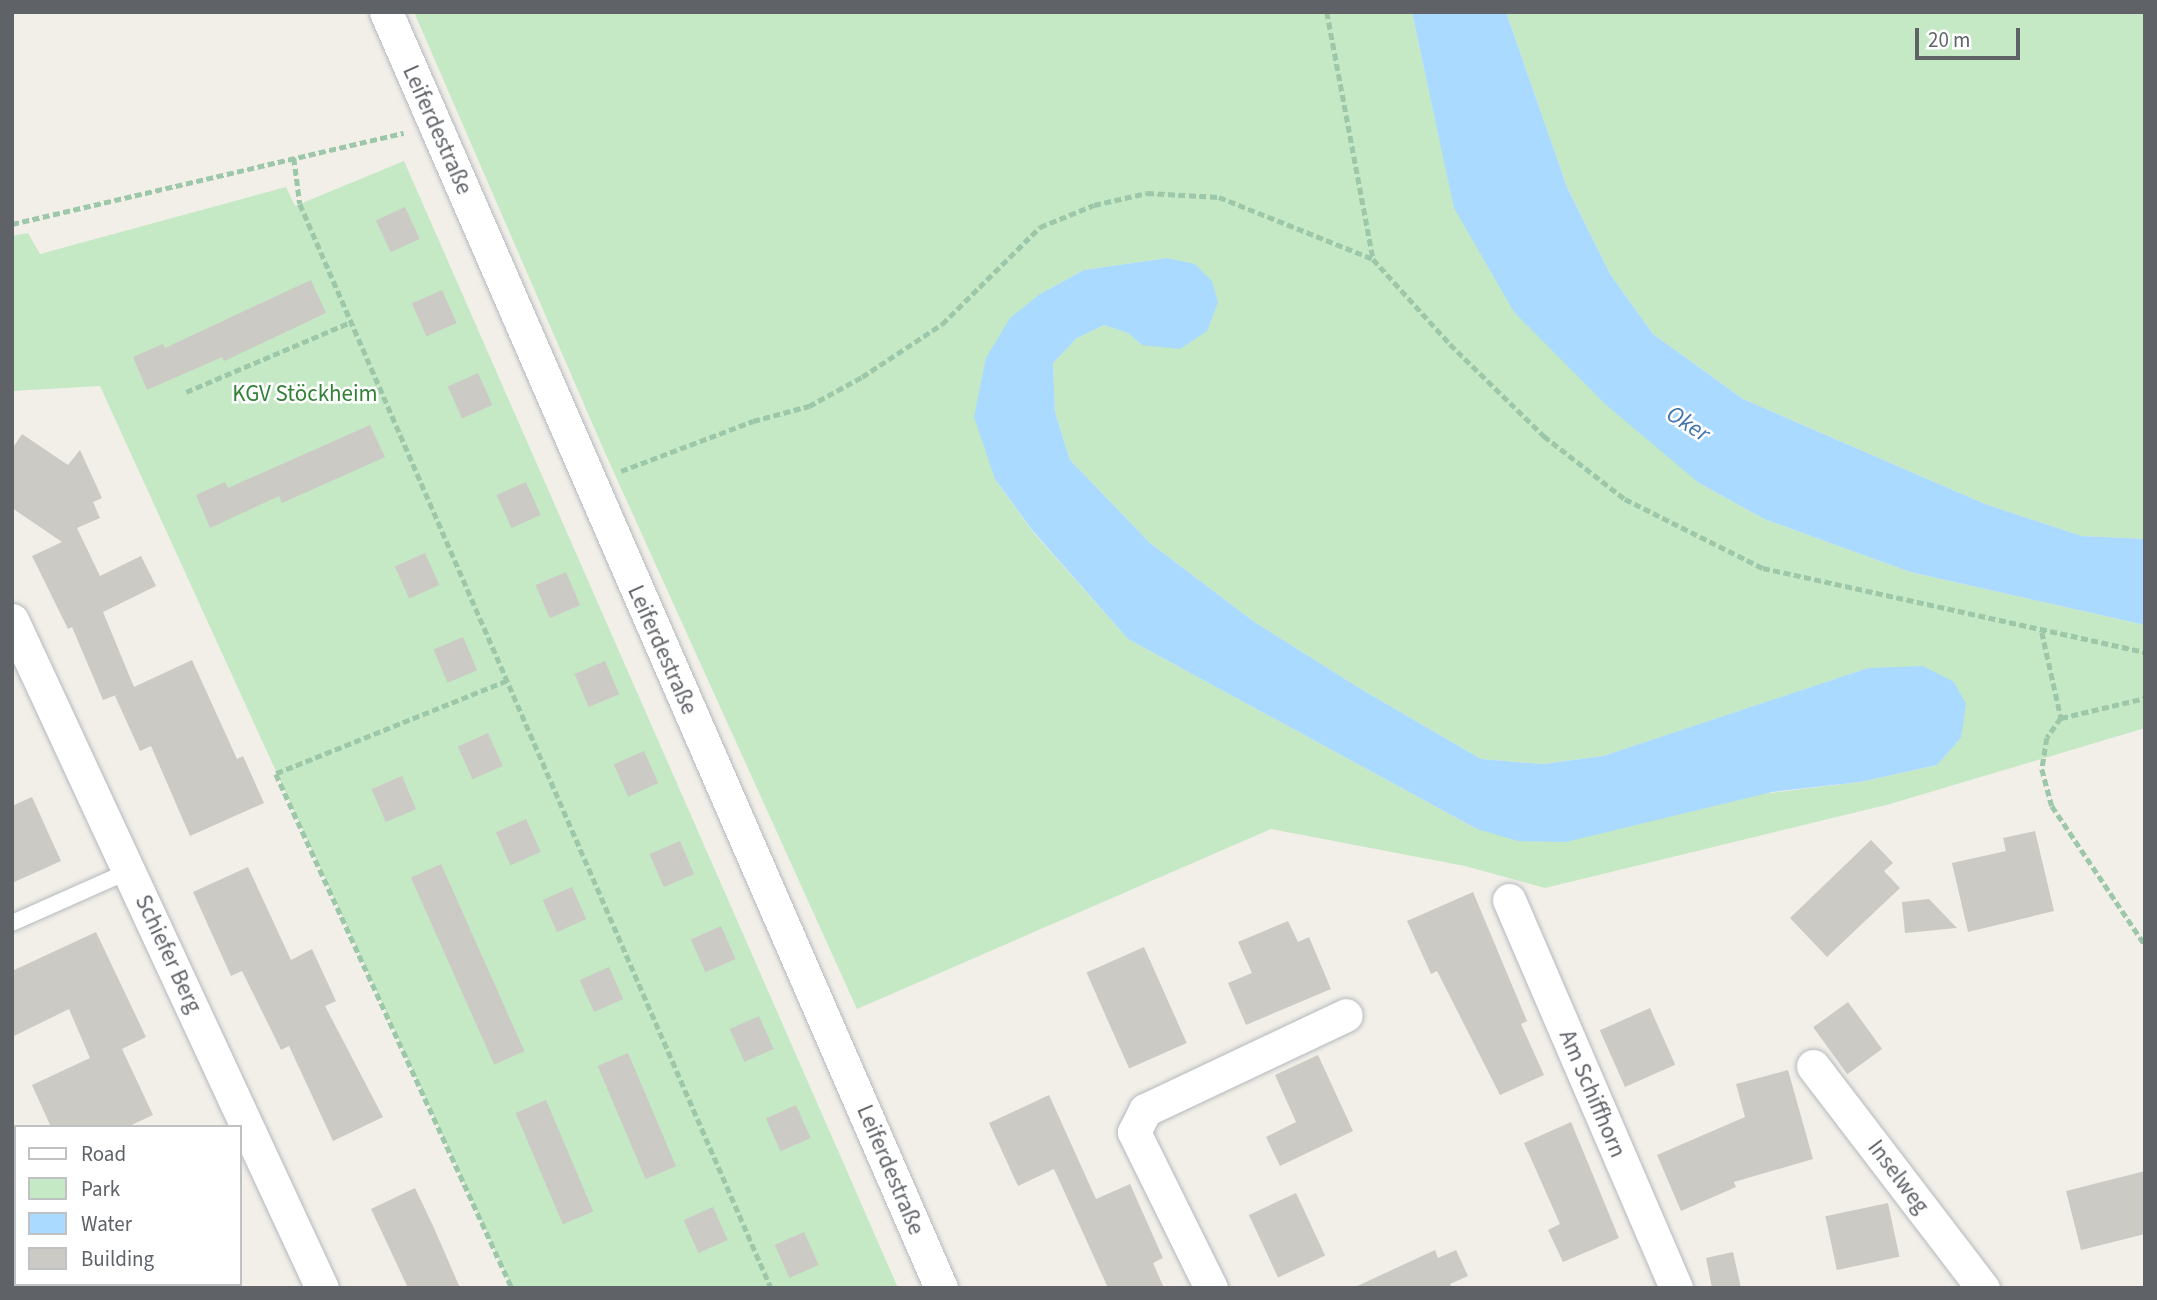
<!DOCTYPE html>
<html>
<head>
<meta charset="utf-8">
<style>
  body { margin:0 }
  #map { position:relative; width:2157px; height:1300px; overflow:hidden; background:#f1efe8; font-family:"Source Sans 3",sans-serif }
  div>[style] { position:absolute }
  .green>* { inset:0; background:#c5e8c5 }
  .water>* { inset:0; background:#aadaff }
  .building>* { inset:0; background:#cccac5; transform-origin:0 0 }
  .path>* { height:4.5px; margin-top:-2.25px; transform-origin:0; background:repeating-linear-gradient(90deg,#9cc7a9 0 7px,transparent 0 10.5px) }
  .roads { filter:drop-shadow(0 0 2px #b5b8bc) drop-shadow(0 0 2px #b5b8bc) }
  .lane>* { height:16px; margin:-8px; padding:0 8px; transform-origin:8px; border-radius:8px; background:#fff }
  .street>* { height:33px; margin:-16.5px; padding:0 16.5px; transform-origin:16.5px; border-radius:16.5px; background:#fff }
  span { translate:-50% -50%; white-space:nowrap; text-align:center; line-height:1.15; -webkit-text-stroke:5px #fff; paint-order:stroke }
  .street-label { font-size:23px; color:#5f6368 }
  .park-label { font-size:23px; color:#348238 }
  .water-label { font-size:24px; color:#4174aa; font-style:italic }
  .frame { position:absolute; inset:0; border:14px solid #5f6368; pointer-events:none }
  .legend { position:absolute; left:14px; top:1125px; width:228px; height:161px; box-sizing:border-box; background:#fff; border:2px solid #bfc1c3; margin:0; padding:9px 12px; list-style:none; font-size:21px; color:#5f6368 }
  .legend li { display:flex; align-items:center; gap:14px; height:35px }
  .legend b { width:35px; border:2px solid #bfc1c3 }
  .scale { position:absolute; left:1915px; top:28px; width:105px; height:32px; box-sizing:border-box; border:4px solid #5f6368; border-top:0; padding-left:9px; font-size:21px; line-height:24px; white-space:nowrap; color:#5f6368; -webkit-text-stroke:5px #fff; paint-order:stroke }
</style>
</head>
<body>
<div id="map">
  <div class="green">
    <div style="clip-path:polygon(evenodd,414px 12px,1412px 12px,1435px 118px,1699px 483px,1764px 519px,1910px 572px,2145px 625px,2145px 728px,1890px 804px,1545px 888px,1465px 866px,1271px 829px,857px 1009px,606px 455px,414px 12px,1167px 258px,1142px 345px,1128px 333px,1104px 325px,1077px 338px,1053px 363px,1055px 412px,1070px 460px,1150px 543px,1253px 621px,1361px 689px,1481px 759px,1543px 764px,1603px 756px,1868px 668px,1961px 738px,1937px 765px,1860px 782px,1477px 829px,1128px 639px,1032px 531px,995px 479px,1040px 294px,1084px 270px,1167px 258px)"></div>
    <div style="clip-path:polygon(1506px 12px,2145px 12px,2145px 539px,2082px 536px,1985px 504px,1743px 399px,1653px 334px,1610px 274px,1567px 187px)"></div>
    <div style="clip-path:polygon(404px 161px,843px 1162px,898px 1288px,512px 1288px,100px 386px,12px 391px,12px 236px,28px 233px,40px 254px,286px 187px,295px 206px)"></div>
    <div style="clip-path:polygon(12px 1197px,16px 1284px,82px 1288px,12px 1288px)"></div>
  </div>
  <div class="water">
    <div style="clip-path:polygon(1412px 12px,1506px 12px,1567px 187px,1610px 274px,1653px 334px,1743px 399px,1985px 504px,2082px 536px,2145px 539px,2145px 625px,1910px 572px,1764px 519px,1699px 483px,1605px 404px,1514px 312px,1454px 208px)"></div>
    <div style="clip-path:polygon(1167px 258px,1195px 264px,1212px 281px,1218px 302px,1207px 331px,1180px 349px,1142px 345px,1128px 333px,1104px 325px,1077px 338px,1053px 363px,1055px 412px,1070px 460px,1150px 543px,1253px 621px,1361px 689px,1481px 759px,1543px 764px,1603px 756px,1868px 668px,1923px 666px,1954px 682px,1966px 704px,1961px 738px,1937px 765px,1860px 782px,1772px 792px,1566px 842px,1518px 841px,1477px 829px,1128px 639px,1032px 530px,995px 479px,974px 417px,986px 358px,1010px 318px,1040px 294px,1084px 270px)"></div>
  </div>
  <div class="building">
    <div style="left:405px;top:207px;width:35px;height:32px;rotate:65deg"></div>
    <div style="clip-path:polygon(311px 280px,326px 313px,224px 361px,222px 357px,147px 390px,133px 357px,163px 344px,165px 348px)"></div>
    <div style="left:442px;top:290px;width:36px;height:33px;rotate:66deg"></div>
    <div style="left:478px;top:373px;width:35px;height:33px;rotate:66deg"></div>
    <div style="clip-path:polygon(370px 425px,385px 457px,282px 503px,279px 496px,210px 528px,196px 495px,225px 482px,228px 488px)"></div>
    <div style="clip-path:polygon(22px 434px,68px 465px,80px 450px,102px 498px,93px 502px,100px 518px,77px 528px,100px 576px,141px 556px,156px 586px,103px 612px,134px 687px,192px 660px,237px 759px,243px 756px,264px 803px,190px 836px,151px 746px,140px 751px,115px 696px,119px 694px,103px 700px,72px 627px,68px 629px,32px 556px,62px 542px,12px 508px,12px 449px)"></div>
    <div style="left:526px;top:482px;width:36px;height:32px;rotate:66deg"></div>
    <div style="left:425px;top:553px;width:35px;height:33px;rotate:66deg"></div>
    <div style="left:566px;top:572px;width:36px;height:33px;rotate:67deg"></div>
    <div style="left:463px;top:637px;width:36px;height:32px;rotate:67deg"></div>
    <div style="left:605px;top:661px;width:36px;height:33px;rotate:67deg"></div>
    <div style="left:488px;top:733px;width:36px;height:33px;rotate:66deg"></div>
    <div style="left:644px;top:751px;width:35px;height:33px;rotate:66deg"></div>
    <div style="left:402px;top:776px;width:36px;height:33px;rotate:67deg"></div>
    <div style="clip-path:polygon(32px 797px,61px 861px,12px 883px,12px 806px)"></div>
    <div style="left:526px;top:819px;width:36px;height:33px;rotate:66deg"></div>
    <div style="clip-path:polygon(2035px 831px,2054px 911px,1968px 932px,1952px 863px,2006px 851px,2003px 838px)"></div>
    <div style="clip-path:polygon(1871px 840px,1893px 863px,1884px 871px,1900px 888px,1827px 957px,1790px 918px)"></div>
    <div style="left:680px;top:841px;width:36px;height:33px;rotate:67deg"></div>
    <div style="left:441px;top:864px;width:205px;height:33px;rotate:66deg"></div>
    <div style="clip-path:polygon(248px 867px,291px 960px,312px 949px,336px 1001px,325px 1006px,383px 1117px,333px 1141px,289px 1046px,281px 1050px,242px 971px,231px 976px,193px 892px)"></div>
    <div style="left:572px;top:887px;width:35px;height:32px;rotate:66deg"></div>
    <div style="clip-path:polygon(1473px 892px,1527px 1021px,1521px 1024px,1544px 1075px,1500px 1095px,1437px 971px,1431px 974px,1407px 921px)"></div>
    <div style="clip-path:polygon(1929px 899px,1957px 928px,1905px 933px,1902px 902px)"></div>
    <div style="clip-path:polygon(1288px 921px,1298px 942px,1309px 937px,1331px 989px,1246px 1025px,1228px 983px,1252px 973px,1238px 942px)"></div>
    <div style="left:721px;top:926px;width:36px;height:33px;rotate:66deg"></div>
    <div style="clip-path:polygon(96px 932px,146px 1037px,122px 1049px,153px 1115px,127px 1127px,51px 1127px,32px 1085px,90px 1058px,69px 1009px,12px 1037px,12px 971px)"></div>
    <div style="left:1144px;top:947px;width:105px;height:63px;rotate:66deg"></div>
    <div style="left:609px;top:967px;width:35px;height:32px;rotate:66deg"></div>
    <div style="left:1848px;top:1002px;width:58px;height:43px;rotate:54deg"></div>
    <div style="left:1650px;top:1008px;width:62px;height:55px;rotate:66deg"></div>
    <div style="left:759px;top:1016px;width:36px;height:32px;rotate:66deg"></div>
    <div style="left:628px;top:1053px;width:123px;height:33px;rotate:67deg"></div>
    <div style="clip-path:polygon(1318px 1055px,1353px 1131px,1280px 1166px,1266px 1137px,1296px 1122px,1275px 1075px)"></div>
    <div style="clip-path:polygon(1788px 1070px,1813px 1159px,1734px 1182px,1736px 1187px,1681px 1211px,1657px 1155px,1745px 1117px,1736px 1084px)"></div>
    <div style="clip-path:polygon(1049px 1095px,1096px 1199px,1130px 1184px,1163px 1258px,1153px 1263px,1164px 1288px,1108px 1288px,1054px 1169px,1018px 1186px,989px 1123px)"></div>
    <div style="left:546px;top:1100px;width:121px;height:33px;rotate:67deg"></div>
    <div style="left:796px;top:1105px;width:36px;height:33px;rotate:66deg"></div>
    <div style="clip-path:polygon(1571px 1122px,1619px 1238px,1563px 1262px,1548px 1230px,1560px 1224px,1524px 1143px)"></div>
    <div style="clip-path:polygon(2145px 1171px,2145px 1234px,2081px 1250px,2066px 1191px)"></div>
    <div style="clip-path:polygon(415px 1188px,434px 1228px,460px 1288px,408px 1288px,371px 1209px)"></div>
    <div style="left:1296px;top:1193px;width:69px;height:52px;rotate:65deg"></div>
    <div style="left:1888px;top:1203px;width:55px;height:64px;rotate:78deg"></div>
    <div style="left:713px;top:1207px;width:36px;height:32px;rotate:66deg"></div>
    <div style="left:804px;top:1232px;width:36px;height:32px;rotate:66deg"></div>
    <div style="clip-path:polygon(1435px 1250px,1438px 1258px,1456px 1250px,1468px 1276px,1450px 1284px,1452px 1288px,1353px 1288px)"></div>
    <div style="clip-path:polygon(1733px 1252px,1741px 1288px,1712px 1288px,1706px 1258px)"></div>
  </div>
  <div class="path">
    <div style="left:1327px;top:12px;width:250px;rotate:79.4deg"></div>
    <div style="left:294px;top:158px;width:46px;rotate:82.6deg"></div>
    <div style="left:300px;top:204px;width:1182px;rotate:66.51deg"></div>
    <div style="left:12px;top:224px;width:402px;rotate:-13.1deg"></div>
    <div style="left:186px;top:392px;width:179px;rotate:-23deg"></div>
    <div style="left:621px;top:471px;width:141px;rotate:-20.7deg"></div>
    <div style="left:753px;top:421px;width:58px;rotate:-15deg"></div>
    <div style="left:809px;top:406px;width:60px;rotate:-28.7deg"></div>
    <div style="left:862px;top:377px;width:96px;rotate:-33.5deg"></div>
    <div style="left:942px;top:324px;width:138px;rotate:-44.7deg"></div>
    <div style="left:1040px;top:227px;width:58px;rotate:-22.2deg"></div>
    <div style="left:1094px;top:205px;width:54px;rotate:-12.8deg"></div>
    <div style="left:1147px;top:193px;width:72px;rotate:3.2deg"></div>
    <div style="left:1219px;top:197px;width:166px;rotate:21.9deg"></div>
    <div style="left:1373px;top:259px;width:115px;rotate:47.8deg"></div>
    <div style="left:1450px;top:344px;width:132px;rotate:44.4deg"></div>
    <div style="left:1544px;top:436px;width:103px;rotate:37.9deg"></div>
    <div style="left:1625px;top:499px;width:154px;rotate:26.6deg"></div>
    <div style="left:1763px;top:568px;width:391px;rotate:12.4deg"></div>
    <div style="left:2042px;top:632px;width:88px;rotate:77.5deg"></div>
    <div style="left:2061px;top:718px;width:24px;rotate:125deg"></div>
    <div style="left:2047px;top:738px;width:31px;rotate:99deg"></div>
    <div style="left:2042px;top:769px;width:38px;rotate:75deg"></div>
    <div style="left:2052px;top:806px;width:167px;rotate:56.2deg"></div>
    <div style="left:507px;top:681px;width:249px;rotate:158.1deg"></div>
    <div style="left:276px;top:774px;width:566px;rotate:65.34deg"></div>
    <div style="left:2061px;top:718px;width:86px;rotate:-13.4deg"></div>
    <div style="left:12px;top:1234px;width:6px;rotate:51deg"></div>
    <div style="left:43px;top:1284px;width:4px;rotate:63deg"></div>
  </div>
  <div class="roads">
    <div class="lane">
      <div style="left:12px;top:923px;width:128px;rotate:-24deg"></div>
    </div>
    <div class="street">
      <div style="left:386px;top:12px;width:1391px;rotate:66.49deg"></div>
      <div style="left:12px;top:620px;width:736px;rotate:65.11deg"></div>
      <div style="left:1509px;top:900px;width:422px;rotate:66.7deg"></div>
      <div style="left:1813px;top:1066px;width:280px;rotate:52.6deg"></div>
      <div style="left:1211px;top:1288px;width:174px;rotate:-116.3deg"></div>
      <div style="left:1134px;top:1132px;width:25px;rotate:-63deg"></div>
      <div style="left:1145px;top:1110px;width:222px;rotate:-25.3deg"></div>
    </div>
  </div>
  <div class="street-label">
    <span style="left:437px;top:130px;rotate:66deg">Leiferdestraße</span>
    <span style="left:662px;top:650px;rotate:66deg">Leiferdestraße</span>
    <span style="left:168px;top:954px;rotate:65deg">Schiefer Berg</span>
    <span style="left:1592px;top:1094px;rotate:67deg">Am Schiffhorn</span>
    <span style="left:890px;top:1170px;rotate:67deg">Leiferdestraße</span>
    <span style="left:1898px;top:1177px;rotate:53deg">Inselweg</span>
  </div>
  <div class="park-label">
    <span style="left:305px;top:394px">KGV Stöckheim</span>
  </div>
  <div class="water-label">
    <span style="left:1688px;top:424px;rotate:33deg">Oker</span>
  </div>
  <div class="frame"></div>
  <ul class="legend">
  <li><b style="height:9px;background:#fff"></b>Road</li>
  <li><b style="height:19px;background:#c5e8c5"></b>Park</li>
  <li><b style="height:19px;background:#aadaff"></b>Water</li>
  <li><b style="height:19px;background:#cccac5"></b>Building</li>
  </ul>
  <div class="scale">20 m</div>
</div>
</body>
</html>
